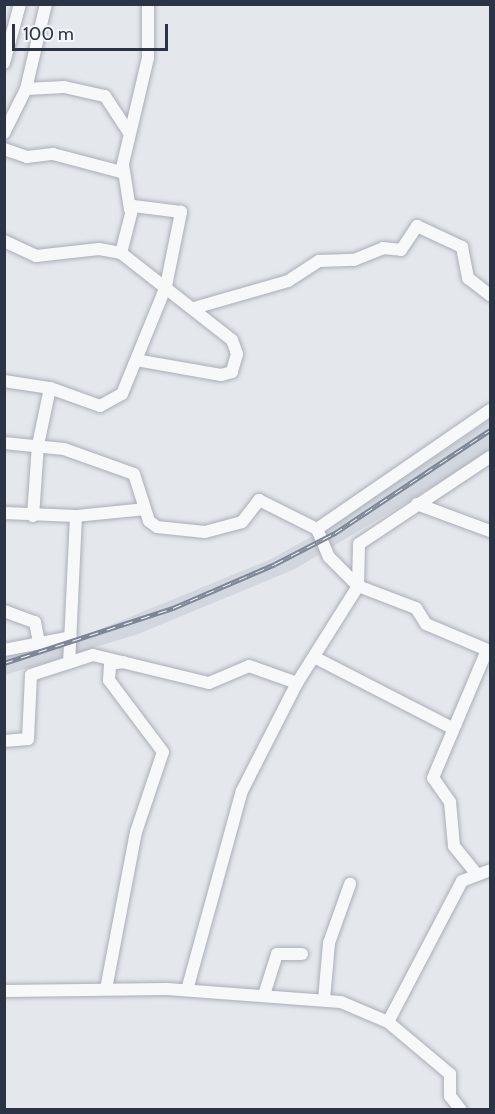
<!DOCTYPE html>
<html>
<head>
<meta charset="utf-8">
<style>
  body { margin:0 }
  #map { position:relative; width:495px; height:1114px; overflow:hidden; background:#e4e7ec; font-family:Cabin,sans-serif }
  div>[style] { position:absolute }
  .built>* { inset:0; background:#d2d6de }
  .roads { filter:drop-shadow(0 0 2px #a9aeb7) drop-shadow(0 0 2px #a9aeb7) }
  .street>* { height:12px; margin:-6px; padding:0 6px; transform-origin:6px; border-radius:6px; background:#f7f8fa }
  .rail>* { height:5px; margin-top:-2.5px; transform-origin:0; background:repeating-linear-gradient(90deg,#f4f6f9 0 9px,#7d8696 0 18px); box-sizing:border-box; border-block:2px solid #7d8696 }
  span { translate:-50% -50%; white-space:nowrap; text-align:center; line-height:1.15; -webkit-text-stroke:4.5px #f4f6f9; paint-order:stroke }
  .frame { position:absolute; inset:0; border:6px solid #2b3445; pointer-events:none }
  .scale { position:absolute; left:12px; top:24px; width:156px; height:27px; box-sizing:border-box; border:3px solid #2b3445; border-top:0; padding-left:8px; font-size:18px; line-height:21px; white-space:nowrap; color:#2b3445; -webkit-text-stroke:4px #f4f6f9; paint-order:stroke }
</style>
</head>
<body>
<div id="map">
  <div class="built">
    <div style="clip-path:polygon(490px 420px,490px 450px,482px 457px,295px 569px,138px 634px,5px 675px,5px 657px,86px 635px,269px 560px,342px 520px)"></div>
  </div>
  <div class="roads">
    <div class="street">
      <div style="left:4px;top:63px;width:61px;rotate:-74.8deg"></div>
      <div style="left:26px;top:89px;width:38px;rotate:-3deg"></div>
      <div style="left:64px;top:87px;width:42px;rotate:12.4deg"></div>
      <div style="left:105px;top:96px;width:42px;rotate:56.7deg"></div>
      <div style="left:4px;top:133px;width:49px;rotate:-63.4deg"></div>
      <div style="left:26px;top:89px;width:87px;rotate:-76.8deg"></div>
      <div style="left:4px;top:149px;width:24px;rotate:19deg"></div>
      <div style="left:27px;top:157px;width:26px;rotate:-7deg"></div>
      <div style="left:53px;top:154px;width:70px;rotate:14.8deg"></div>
      <div style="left:121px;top:172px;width:117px;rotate:-76.7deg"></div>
      <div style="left:148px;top:58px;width:54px;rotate:-90deg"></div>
      <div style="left:123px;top:165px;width:45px;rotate:81deg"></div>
      <div style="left:4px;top:241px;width:35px;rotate:25deg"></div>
      <div style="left:36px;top:256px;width:63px;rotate:-6.3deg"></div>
      <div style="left:99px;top:249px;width:22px;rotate:10deg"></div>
      <div style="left:121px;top:253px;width:141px;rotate:38.1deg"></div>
      <div style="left:232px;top:340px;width:15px;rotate:70deg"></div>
      <div style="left:237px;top:354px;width:19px;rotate:106deg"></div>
      <div style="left:232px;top:372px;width:11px;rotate:165deg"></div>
      <div style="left:221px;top:375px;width:86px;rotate:-170deg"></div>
      <div style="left:194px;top:308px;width:98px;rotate:-16deg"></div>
      <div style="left:288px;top:281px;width:37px;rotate:-33deg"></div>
      <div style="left:319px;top:261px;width:35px;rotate:-2deg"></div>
      <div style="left:354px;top:260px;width:31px;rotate:-22deg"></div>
      <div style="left:383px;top:248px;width:18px;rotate:6deg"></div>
      <div style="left:401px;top:250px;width:29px;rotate:-56deg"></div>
      <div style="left:417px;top:226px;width:50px;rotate:25deg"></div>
      <div style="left:462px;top:247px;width:32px;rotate:79deg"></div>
      <div style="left:468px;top:278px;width:28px;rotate:38deg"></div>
      <div style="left:4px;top:381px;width:47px;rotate:8.7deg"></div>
      <div style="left:50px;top:388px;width:53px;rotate:19.8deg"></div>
      <div style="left:100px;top:406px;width:25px;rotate:-29deg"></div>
      <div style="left:122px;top:394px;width:117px;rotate:-67.8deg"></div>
      <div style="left:166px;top:286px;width:76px;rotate:-78.5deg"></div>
      <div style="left:181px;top:212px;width:48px;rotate:-172.9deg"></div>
      <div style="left:133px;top:206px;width:49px;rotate:104.3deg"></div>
      <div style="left:4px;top:443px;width:60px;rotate:5.7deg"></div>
      <div style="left:64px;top:449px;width:74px;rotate:19.7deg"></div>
      <div style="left:134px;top:474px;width:49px;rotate:72.3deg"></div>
      <div style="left:149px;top:521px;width:10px;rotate:37deg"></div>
      <div style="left:157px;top:527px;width:48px;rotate:5.9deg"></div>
      <div style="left:205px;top:532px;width:38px;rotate:-15deg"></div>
      <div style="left:242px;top:522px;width:28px;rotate:-52deg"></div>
      <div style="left:259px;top:500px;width:65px;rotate:26.6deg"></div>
      <div style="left:317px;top:529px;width:210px;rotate:-34.5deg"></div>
      <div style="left:417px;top:504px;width:78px;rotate:20.3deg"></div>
      <div style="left:4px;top:513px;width:72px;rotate:2.4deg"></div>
      <div style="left:76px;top:516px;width:147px;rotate:92.7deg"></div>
      <div style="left:33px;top:516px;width:71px;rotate:-86deg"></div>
      <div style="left:38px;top:445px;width:58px;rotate:-78.1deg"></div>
      <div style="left:76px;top:516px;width:69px;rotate:-5.8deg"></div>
      <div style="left:317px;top:529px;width:30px;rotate:67deg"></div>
      <div style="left:329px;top:557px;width:41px;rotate:45deg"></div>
      <div style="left:358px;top:586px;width:62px;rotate:20.8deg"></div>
      <div style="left:416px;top:608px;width:19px;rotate:58deg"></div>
      <div style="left:426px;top:624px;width:69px;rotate:22.9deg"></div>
      <div style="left:4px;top:611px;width:33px;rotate:20deg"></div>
      <div style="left:35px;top:622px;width:20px;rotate:79deg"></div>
      <div style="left:4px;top:650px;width:68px;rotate:-11deg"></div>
      <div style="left:314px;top:657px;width:155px;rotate:27.2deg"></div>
      <div style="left:4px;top:741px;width:24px;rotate:-5deg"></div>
      <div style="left:28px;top:739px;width:64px;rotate:-87.3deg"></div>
      <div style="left:31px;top:675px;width:65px;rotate:-17.9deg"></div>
      <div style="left:93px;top:655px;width:119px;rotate:13.6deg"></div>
      <div style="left:209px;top:683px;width:43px;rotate:-23deg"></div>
      <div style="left:249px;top:666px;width:51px;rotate:19.5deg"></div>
      <div style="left:475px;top:872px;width:33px;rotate:-129deg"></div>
      <div style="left:454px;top:846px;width:44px;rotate:-95.2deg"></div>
      <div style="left:450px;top:802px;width:29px;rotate:-125deg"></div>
      <div style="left:433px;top:778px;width:139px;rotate:-67.1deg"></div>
      <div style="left:106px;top:989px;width:160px;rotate:-79.2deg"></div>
      <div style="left:136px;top:832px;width:84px;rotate:-71.4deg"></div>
      <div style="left:163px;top:752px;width:90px;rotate:-126.9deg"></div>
      <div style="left:109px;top:680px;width:16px;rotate:-86deg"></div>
      <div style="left:110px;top:664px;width:13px;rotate:-9deg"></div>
      <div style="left:187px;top:990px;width:206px;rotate:-74.6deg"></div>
      <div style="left:242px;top:791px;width:121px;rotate:-63deg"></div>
      <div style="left:297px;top:683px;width:115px;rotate:-57.8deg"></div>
      <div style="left:358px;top:586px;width:42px;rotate:-88.6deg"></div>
      <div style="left:359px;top:544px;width:157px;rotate:-33.6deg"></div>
      <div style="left:4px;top:991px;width:163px;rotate:-0.7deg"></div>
      <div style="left:167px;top:989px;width:174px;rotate:4.3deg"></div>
      <div style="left:341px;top:1002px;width:51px;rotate:23.1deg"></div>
      <div style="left:388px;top:1022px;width:81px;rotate:40deg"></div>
      <div style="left:450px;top:1074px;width:22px;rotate:90deg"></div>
      <div style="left:450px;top:1096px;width:18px;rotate:52deg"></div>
      <div style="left:264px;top:995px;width:43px;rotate:-72.4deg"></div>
      <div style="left:277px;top:954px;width:25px"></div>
      <div style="left:324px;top:1000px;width:57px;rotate:-85deg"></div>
      <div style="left:329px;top:943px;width:63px;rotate:-70.4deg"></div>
      <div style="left:388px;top:1022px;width:159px;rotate:-62.3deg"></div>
      <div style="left:462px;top:881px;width:30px;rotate:-21deg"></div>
    </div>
  </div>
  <div class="rail">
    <div style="left:4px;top:663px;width:178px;rotate:-18deg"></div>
    <div style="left:173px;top:608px;width:111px;rotate:-23.3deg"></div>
    <div style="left:275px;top:564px;width:68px;rotate:-27.3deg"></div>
    <div style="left:335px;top:533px;width:186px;rotate:-33.6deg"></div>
  </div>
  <div class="frame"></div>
  <div class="scale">100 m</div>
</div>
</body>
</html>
